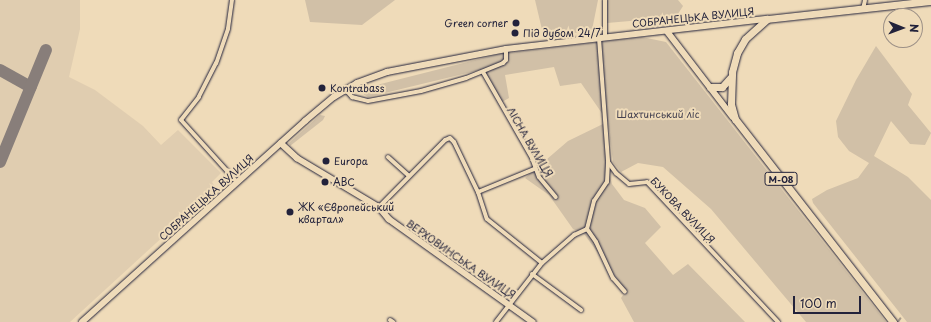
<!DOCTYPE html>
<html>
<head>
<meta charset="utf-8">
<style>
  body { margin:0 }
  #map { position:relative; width:931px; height:322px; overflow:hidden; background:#efdbb9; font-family:"Playpen Sans",sans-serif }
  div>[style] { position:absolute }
  .built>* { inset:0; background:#e0cdb0 }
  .green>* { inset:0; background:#d1c0a7 }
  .stream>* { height:1.5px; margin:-0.75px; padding:0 0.75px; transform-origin:0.75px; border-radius:0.75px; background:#a69a8c }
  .taxiway>* { height:12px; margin:-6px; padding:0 6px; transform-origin:6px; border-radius:6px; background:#887e7a }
  .roads { filter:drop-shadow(0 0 1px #22223b) drop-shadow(0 0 1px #22223b) }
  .street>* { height:4px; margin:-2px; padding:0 2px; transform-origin:2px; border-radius:2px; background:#efdbb9 }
  .secondary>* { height:5.5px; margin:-2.75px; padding:0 2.75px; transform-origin:2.75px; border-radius:2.75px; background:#efdbb9 }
  .highway>* { height:7px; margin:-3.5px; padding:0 3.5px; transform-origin:3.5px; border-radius:3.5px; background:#efdbb9 }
  .dots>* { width:11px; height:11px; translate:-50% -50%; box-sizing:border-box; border:2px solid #efdbb9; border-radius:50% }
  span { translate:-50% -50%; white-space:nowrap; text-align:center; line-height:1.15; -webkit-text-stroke:4px #efdbb9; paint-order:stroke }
  .shield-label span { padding:1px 3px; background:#efdbb9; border:1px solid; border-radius:3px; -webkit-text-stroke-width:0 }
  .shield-label { font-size:9px; color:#22223b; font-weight:700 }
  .street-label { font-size:10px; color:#22223b }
  .poi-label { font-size:10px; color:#22223b }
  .right { translate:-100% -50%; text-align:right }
  .left { translate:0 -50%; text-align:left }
  .park-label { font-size:10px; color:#454251 }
  .north { position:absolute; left:883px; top:8px; width:40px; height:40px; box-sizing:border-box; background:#efdbb9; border:1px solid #9d9187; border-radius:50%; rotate:91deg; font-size:11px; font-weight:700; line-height:16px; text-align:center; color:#22223b }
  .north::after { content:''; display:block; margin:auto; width:14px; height:18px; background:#22223b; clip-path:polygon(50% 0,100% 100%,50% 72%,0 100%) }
  .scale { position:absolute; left:793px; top:296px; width:68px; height:18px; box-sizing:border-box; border:2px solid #22223b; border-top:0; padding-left:5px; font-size:12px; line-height:14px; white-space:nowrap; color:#22223b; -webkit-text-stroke:3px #efdbb9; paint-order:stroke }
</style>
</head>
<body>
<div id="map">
  <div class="built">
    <div style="clip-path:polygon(0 0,80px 0,80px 29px,69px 77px,95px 90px,143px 126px,161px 145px,178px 130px,221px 173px,212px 182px,216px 188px,70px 322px,0 322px)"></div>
  </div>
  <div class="green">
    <div style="clip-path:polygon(305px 0,395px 0,362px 25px,310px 22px)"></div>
    <div style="clip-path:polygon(535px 0,598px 0,592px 30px,544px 38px)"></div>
    <div style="clip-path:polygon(606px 0,678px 0,683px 6px,676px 17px,607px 23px)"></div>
    <div style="clip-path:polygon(642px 37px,666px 42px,886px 322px,806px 322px,711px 209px,663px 167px,638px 163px,621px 172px,613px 162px,608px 122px,581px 83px,560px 86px,554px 67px,505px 75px,509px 98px,500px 103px,484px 69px,368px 97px,357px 90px,499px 54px)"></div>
    <div style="clip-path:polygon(876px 46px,912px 94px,908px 105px,931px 133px,925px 145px,910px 144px,891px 121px,874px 156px,908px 177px,931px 200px,931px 322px,907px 322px,813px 203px,812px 199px,827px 190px,858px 178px,869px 163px,849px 151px,838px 137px,836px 121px,856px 80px)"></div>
    <div style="clip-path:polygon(320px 115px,325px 116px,323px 120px,290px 146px,289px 143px)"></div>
    <div style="clip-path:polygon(605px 123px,606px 161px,612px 184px,624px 200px,645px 208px,661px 227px,645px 243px,673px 275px,688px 264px,745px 322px,634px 322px,621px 298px,626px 291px,584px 234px,573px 229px,549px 195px,525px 178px,568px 141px)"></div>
  </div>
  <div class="stream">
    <div style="left:898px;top:322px;width:4px;rotate:-56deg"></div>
  </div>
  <div class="taxiway">
    <div style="left:0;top:70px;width:35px;rotate:29deg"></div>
    <div style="left:0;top:162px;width:121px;rotate:-67.7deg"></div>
  </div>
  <div class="roads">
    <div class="street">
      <div style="left:232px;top:0;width:29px;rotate:98deg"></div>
      <div style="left:228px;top:29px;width:36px;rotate:109deg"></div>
      <div style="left:216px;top:63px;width:38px;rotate:117deg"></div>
      <div style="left:199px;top:97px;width:29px;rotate:128deg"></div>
      <div style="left:181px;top:120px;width:84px;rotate:47.9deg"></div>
      <div style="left:605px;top:0;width:37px;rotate:90deg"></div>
      <div style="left:863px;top:9px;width:9px;rotate:-77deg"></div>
      <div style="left:599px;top:38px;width:124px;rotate:85.8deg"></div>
      <div style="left:608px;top:162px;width:14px;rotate:54deg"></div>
      <div style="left:616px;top:173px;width:17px;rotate:40deg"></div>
      <div style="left:629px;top:184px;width:18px;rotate:-6deg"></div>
      <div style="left:647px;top:182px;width:192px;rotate:46.9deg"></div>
      <div style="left:483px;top:72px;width:99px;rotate:60.3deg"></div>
      <div style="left:532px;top:158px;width:20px;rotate:70deg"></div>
      <div style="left:539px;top:177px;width:26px;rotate:50deg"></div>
      <div style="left:345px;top:89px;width:11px;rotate:49deg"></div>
      <div style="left:352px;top:97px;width:16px;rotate:14deg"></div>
      <div style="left:368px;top:101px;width:54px;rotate:-10.7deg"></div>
      <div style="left:421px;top:91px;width:47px;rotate:-16.1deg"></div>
      <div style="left:466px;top:78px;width:40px;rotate:-22deg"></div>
      <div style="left:503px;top:63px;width:4px;rotate:-45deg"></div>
      <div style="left:506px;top:60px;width:11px;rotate:-90deg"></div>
      <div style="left:388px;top:157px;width:28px;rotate:42deg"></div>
      <div style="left:478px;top:192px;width:61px;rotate:-22.3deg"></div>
      <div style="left:379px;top:207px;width:94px;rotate:-45.4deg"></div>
      <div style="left:445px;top:140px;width:5px;rotate:-22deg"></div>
      <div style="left:450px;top:138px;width:6px;rotate:45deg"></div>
      <div style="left:454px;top:142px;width:55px;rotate:64.4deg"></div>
      <div style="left:478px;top:192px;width:28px;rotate:72deg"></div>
      <div style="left:487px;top:219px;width:70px;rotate:38.7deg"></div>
      <div style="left:587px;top:229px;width:16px;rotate:55deg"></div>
      <div style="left:596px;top:242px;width:40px;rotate:65deg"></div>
      <div style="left:613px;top:278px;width:18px;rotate:49deg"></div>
      <div style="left:532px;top:274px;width:61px;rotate:36.3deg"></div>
      <div style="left:390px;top:320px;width:4px;rotate:34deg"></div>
      <div style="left:496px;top:322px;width:75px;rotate:-52.1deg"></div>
      <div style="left:542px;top:263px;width:43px;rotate:-41.2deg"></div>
      <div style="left:574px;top:235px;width:14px;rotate:-25deg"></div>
      <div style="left:587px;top:229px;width:29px;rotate:-76deg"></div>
      <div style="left:594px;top:201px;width:23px;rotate:-56deg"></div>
      <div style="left:607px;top:182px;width:19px;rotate:-87deg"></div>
    </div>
    <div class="secondary">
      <div style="left:667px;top:31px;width:108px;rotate:52.5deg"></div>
      <div style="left:281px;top:143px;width:22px;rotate:43deg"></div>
      <div style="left:297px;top:158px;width:96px;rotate:30.9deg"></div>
      <div style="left:379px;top:207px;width:16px;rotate:50deg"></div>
      <div style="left:389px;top:219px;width:177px;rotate:35.6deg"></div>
      <div style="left:82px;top:322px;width:300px;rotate:-42deg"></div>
      <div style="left:305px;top:121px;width:38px;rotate:-40deg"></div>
      <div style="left:334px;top:97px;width:27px;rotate:-31deg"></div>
      <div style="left:357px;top:83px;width:32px;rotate:-20deg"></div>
      <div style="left:387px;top:72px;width:121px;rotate:-10.9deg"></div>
      <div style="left:506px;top:49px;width:263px;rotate:-6.6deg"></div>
    </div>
    <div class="highway">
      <div style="left:710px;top:87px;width:12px"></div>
      <div style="left:722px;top:87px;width:12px;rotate:-48deg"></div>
      <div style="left:893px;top:322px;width:257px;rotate:-127.9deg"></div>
      <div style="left:735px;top:119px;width:16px;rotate:-105deg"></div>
      <div style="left:731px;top:104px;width:32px;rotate:-88deg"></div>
      <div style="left:732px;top:72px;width:20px;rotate:-75deg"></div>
      <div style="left:737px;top:53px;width:16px;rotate:-60deg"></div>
      <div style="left:745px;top:39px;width:30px;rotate:-42deg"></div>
      <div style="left:767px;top:19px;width:165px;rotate:-6.3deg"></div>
    </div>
  </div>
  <div class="dots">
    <div style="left:516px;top:23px;background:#22223b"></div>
    <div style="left:515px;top:33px;background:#22223b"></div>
    <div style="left:322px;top:88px;background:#22223b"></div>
    <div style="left:326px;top:161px;background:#22223b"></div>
    <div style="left:325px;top:182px;background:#22223b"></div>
    <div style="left:290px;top:212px;background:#22223b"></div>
  </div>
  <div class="shield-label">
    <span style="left:781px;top:179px">М-08</span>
  </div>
  <div class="street-label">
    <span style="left:693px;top:17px;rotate:-6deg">СОБРАНЕЦЬКА ВУЛИЦЯ</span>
    <span style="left:530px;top:142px;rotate:60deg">ЛІСНА ВУЛИЦЯ</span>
    <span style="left:206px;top:197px;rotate:-42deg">СОБРАНЕЦЬКА ВУЛИЦЯ</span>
    <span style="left:683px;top:210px;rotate:46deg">БУКОВА ВУЛИЦЯ</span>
    <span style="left:461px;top:259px;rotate:35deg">ВЕРХОВИНСЬКА ВУЛИЦЯ</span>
  </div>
  <div class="poi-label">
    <span class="right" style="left:508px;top:23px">Green corner</span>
    <span class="left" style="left:523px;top:33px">Під дубом 24/7</span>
    <span class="left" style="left:330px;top:88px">Kontrabass</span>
    <span class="left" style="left:334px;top:161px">Europa</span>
    <span class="left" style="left:333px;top:182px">ABC</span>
    <span class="left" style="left:298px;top:212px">ЖК «Європейський<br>квартал»</span>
  </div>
  <div class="park-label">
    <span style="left:658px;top:114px">Шахтинський ліс</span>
  </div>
  <div class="north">N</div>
  <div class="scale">100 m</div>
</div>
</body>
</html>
